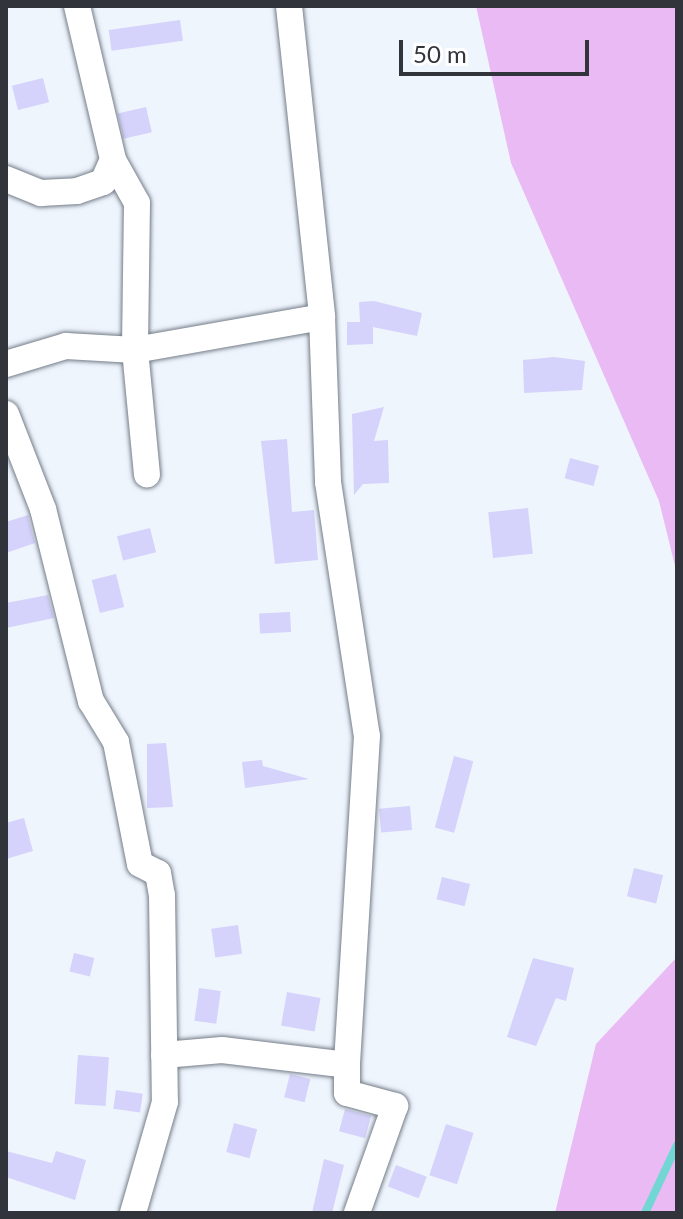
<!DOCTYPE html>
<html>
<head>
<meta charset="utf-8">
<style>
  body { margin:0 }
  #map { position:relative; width:683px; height:1219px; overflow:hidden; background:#eff5fd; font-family:Lato,sans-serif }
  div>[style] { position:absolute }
  .green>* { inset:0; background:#eabaf4 }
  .stream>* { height:8px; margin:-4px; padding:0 4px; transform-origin:4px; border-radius:4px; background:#72d6d4 }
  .building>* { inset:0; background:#d5d2fb; transform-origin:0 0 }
  .roads { filter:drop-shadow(0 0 2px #747d89) drop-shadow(0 0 2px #747d89) }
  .street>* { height:26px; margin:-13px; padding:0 13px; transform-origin:13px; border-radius:13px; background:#fff }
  span { translate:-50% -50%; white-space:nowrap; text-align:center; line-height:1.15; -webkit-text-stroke:6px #fff; paint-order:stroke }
  .frame { position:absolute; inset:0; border:8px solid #31343a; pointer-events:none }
  .scale { position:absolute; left:399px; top:40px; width:190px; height:36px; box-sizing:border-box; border:4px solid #31343a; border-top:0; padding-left:10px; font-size:24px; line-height:28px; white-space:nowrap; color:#31343a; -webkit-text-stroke:6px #fff; paint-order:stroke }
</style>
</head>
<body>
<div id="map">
  <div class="green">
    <div style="clip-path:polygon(476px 6px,677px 6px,677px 574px,659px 501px,511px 163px)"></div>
    <div style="clip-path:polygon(677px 957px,677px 1213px,555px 1213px,596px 1044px)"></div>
  </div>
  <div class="stream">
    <div style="left:645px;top:1213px;width:75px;rotate:-64.8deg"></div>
  </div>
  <div class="building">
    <div style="left:180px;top:20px;width:21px;height:72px;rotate:82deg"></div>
    <div style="left:43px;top:78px;width:25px;height:32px;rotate:76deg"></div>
    <div style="left:146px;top:107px;width:26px;height:29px;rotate:77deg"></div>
    <div style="clip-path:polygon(374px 301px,422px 313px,417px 336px,373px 327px,373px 344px,347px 345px,347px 322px,360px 322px,359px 302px)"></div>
    <div style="clip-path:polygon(554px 357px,585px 361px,582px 390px,524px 393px,523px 360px)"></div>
    <div style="clip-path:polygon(384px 407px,374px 441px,388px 440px,389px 483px,363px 484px,354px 495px,352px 414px)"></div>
    <div style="clip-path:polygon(287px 439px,292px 512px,314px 510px,318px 560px,275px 564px,261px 441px)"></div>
    <div style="left:570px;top:458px;width:30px;height:21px;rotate:15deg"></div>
    <div style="left:528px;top:508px;width:46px;height:40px;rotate:84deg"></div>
    <div style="clip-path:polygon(28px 515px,35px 543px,6px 553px,6px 522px)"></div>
    <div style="left:150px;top:528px;width:25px;height:34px;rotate:76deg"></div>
    <div style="left:116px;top:574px;width:34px;height:25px;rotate:76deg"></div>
    <div style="clip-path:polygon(48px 595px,54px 618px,6px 628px,6px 603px)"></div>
    <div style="left:290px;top:612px;width:20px;height:31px;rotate:87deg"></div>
    <div style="clip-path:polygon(166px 743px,173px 807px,147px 808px,147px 744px)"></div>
    <div style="left:454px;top:756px;width:20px;height:74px;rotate:15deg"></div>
    <div style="clip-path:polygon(262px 760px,263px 766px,309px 779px,245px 788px,242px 762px)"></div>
    <div style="left:410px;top:806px;width:24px;height:31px;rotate:85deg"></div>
    <div style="clip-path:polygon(24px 818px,33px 851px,6px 859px,6px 823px)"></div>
    <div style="left:634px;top:868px;width:30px;height:29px;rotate:14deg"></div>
    <div style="left:442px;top:877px;width:29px;height:23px;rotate:14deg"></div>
    <div style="left:238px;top:925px;width:29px;height:27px;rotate:82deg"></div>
    <div style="left:74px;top:953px;width:21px;height:19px;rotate:14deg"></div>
    <div style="clip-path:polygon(533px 958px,574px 968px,566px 1001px,556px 998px,536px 1046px,507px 1037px)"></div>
    <div style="left:199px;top:988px;width:22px;height:33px;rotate:8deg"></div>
    <div style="left:287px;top:992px;width:34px;height:34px;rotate:10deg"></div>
    <div style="left:78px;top:1055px;width:31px;height:49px;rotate:4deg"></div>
    <div style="left:290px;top:1074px;width:21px;height:24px;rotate:14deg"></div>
    <div style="left:116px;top:1090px;width:27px;height:19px;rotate:8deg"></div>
    <div style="left:345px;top:1109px;width:27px;height:23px;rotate:15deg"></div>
    <div style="left:234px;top:1123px;width:24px;height:30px;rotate:15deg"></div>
    <div style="left:446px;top:1124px;width:29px;height:54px;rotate:18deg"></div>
    <div style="clip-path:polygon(6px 1151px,52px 1163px,56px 1151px,86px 1160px,75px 1200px,6px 1177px)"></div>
    <div style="clip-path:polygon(324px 1159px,344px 1165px,332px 1213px,312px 1213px)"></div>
    <div style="left:396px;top:1165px;width:33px;height:23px;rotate:21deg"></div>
  </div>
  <div class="roads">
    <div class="street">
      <div style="left:77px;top:6px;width:158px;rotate:76.8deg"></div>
      <div style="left:113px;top:160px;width:49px;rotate:60.8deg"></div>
      <div style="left:137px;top:203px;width:147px;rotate:90.8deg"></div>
      <div style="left:135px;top:350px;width:125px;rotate:84.5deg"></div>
      <div style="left:289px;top:6px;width:313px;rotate:83.9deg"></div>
      <div style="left:322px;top:317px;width:165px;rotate:87.9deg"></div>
      <div style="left:328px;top:482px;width:257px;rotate:81.3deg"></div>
      <div style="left:367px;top:736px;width:330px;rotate:93.5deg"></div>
      <div style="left:6px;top:179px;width:38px;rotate:22deg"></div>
      <div style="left:41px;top:193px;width:36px;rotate:-3deg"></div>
      <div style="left:77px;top:191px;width:28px;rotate:-19deg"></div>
      <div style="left:103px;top:182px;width:24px;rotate:-66deg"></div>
      <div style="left:6px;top:364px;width:63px;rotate:-16.7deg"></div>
      <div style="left:66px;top:346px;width:69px;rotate:3.3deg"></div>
      <div style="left:135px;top:350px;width:190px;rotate:-10deg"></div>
      <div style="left:6px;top:414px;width:102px;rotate:68.7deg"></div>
      <div style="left:43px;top:509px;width:198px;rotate:76deg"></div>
      <div style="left:91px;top:701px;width:48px;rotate:58.6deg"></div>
      <div style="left:116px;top:742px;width:124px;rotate:78.9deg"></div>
      <div style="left:140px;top:864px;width:20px;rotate:27deg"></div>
      <div style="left:158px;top:873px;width:22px;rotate:80deg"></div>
      <div style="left:162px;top:895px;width:207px;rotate:89.2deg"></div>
      <div style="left:165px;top:1102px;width:116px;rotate:106.1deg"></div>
      <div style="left:164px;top:1055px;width:58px;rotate:-4.9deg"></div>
      <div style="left:222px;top:1050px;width:126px;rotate:6.8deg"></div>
      <div style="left:347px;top:1065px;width:28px;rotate:90deg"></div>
      <div style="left:347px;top:1093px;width:50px;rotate:15.2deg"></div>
      <div style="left:395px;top:1106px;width:114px;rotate:109.6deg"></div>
    </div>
  </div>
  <div class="frame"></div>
  <div class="scale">50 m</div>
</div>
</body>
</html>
